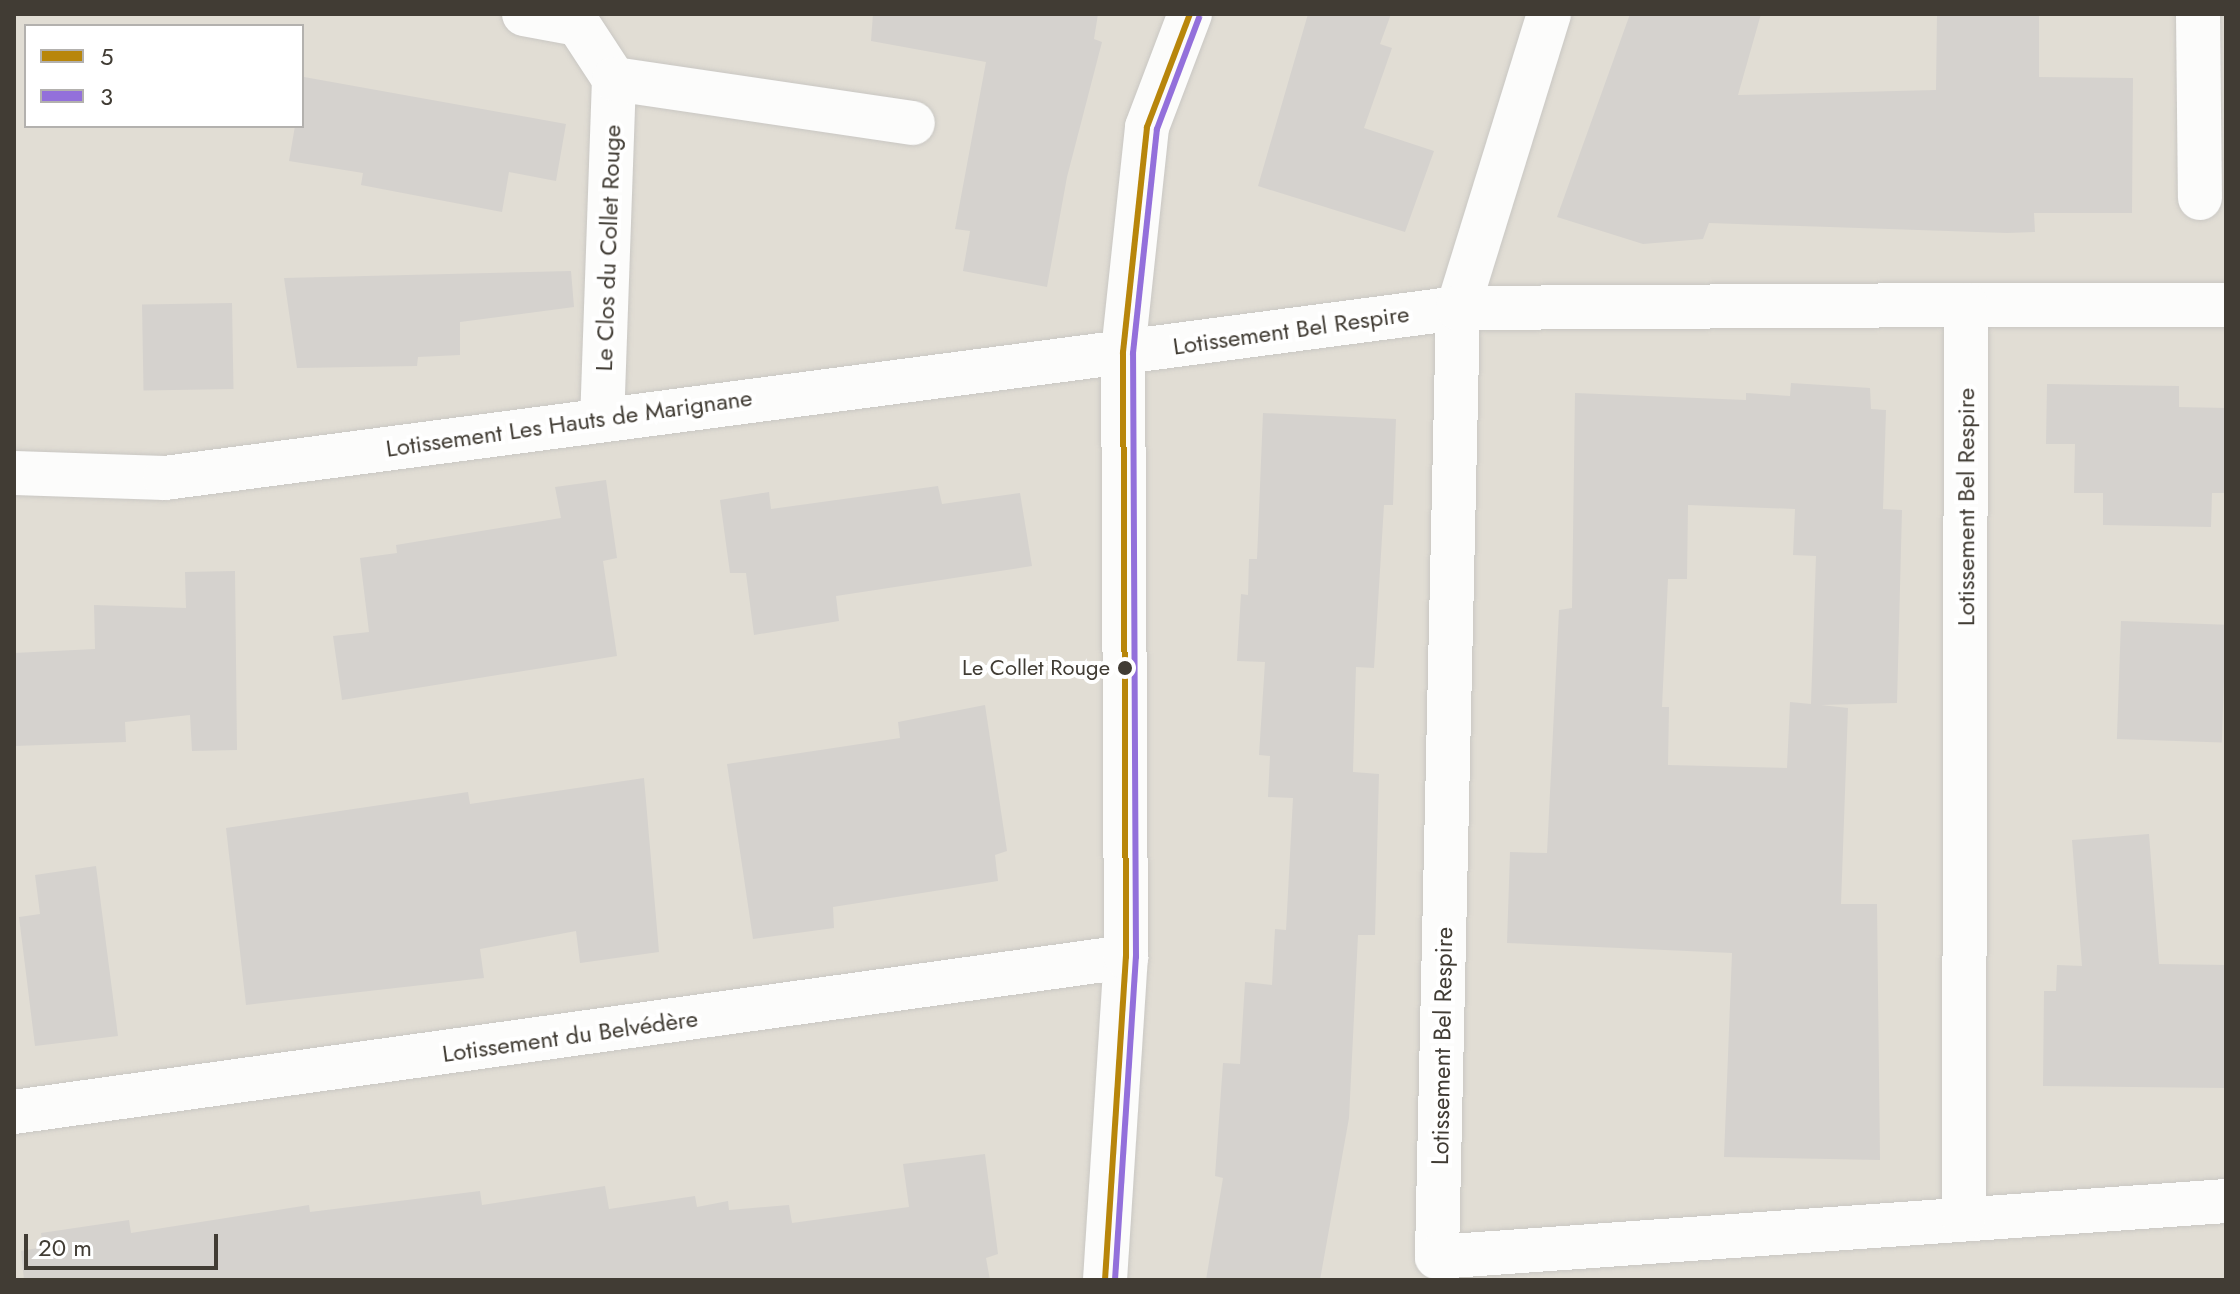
<!DOCTYPE html>
<html>
<head>
<meta charset="utf-8">
<style>
  body { margin:0 }
  #map { position:relative; width:2240px; height:1294px; overflow:hidden; background:#edebe7; font-family:Jost,sans-serif }
  div>[style] { position:absolute }
  .residential>* { inset:0; background:#e1ddd4 }
  .building>* { inset:0; background:#d5d2ce; transform-origin:0 0 }
  .roads { filter:drop-shadow(0 0 2px #c9c7c3) drop-shadow(0 0 2px #c9c7c3) }
  .street>* { height:44px; margin:-22px; padding:0 22px; transform-origin:22px; border-radius:22px; background:#fcfcfb }
  .bus-1>* { height:6px; margin:-3px; padding:0 3px; transform-origin:3px; border-radius:3px; background:#b8860b }
  .bus-2>* { height:6px; margin:-3px; padding:0 3px; transform-origin:3px; border-radius:3px; background:#9370db }
  .dots>* { width:22px; height:22px; translate:-50% -50%; box-sizing:border-box; border:4px solid #fff; border-radius:50% }
  span { translate:-50% -50%; white-space:nowrap; text-align:center; line-height:1.15; -webkit-text-stroke:8px #fff; paint-order:stroke }
  .bus-label { font-size:22px; color:#413c34 }
  .right { translate:-100% -50%; text-align:right }
  .street-label { font-size:24px; color:#413c34 }
  .frame { position:absolute; inset:0; border:16px solid #413c34; pointer-events:none }
  .legend { position:absolute; left:24px; top:24px; width:280px; height:104px; box-sizing:border-box; background:#fff; border:2px solid #b3b1ae; margin:0; padding:10px 14px; list-style:none; font-size:24px; color:#413c34 }
  .legend li { display:flex; align-items:center; gap:16px; height:40px }
  .legend b { width:40px; border:2px solid #b3b1ae }
  .scale { position:absolute; left:24px; top:1234px; width:194px; height:36px; box-sizing:border-box; border:4px solid #413c34; border-top:0; padding-left:10px; font-size:24px; line-height:28px; white-space:nowrap; color:#413c34; -webkit-text-stroke:6px #fff; paint-order:stroke }
</style>
</head>
<body>
<div id="map">
  <div class="residential">
    <div style="clip-path:polygon(evenodd,14px 14px,2226px 14px,2226px 1280px,14px 1280px,14px 14px,26px 26px,302px 26px,302px 126px,26px 126px,26px 26px)"></div>
  </div>
  <div class="building">
    <div style="clip-path:polygon(873px 14px,1098px 14px,1094px 39px,1102px 42px,1067px 177px,1047px 287px,963px 271px,970px 231px,955px 229px,986px 62px,871px 41px)"></div>
    <div style="clip-path:polygon(1308px 14px,1391px 14px,1380px 44px,1392px 48px,1364px 128px,1434px 151px,1405px 232px,1258px 186px)"></div>
    <div style="clip-path:polygon(1630px 14px,1761px 14px,1738px 95px,1936px 90px,1937px 14px,2039px 14px,2039px 77px,2133px 78px,2132px 213px,2034px 213px,2035px 232px,2007px 233px,1709px 223px,1703px 239px,1643px 244px,1557px 217px)"></div>
    <div style="clip-path:polygon(304px 77px,566px 124px,556px 181px,509px 172px,502px 212px,361px 185px,363px 173px,289px 161px,295px 126px,302px 126px)"></div>
    <div style="clip-path:polygon(571px 271px,574px 307px,460px 322px,460px 355px,418px 357px,417px 366px,297px 368px,284px 278px)"></div>
    <div style="left:232px;top:303px;width:86px;height:90px;rotate:89deg"></div>
    <div style="clip-path:polygon(evenodd,1791px 383px,1870px 388px,1871px 409px,1886px 410px,1883px 509px,1902px 510px,1897px 703px,1821px 705px,1848px 708px,1841px 904px,1877px 904px,1880px 1160px,1724px 1157px,1732px 953px,1507px 943px,1510px 852px,1547px 853px,1559px 610px,1572px 608px,1575px 393px,1746px 400px,1746px 393px,1790px 396px,1791px 383px,1688px 505px,1795px 509px,1793px 555px,1816px 556px,1811px 704px,1790px 702px,1787px 768px,1668px 765px,1669px 707px,1662px 707px,1668px 579px,1687px 579px,1688px 505px)"></div>
    <div style="clip-path:polygon(2047px 384px,2179px 386px,2179px 407px,2226px 408px,2226px 493px,2212px 493px,2211px 527px,2103px 525px,2103px 493px,2074px 493px,2075px 444px,2046px 444px)"></div>
    <div style="clip-path:polygon(1263px 413px,1396px 419px,1393px 505px,1384px 505px,1374px 668px,1356px 667px,1353px 772px,1379px 774px,1375px 935px,1358px 935px,1349px 1118px,1320px 1280px,1206px 1280px,1223px 1178px,1215px 1176px,1223px 1063px,1240px 1064px,1245px 982px,1272px 985px,1275px 929px,1286px 930px,1293px 798px,1268px 797px,1270px 756px,1259px 755px,1265px 662px,1237px 661px,1241px 594px,1248px 595px,1249px 559px,1257px 559px)"></div>
    <div style="clip-path:polygon(606px 480px,617px 558px,603px 561px,617px 656px,342px 700px,333px 636px,369px 632px,360px 558px,397px 553px,396px 545px,561px 518px,555px 487px)"></div>
    <div style="clip-path:polygon(938px 486px,942px 504px,1020px 493px,1032px 566px,836px 596px,839px 621px,754px 635px,746px 573px,730px 573px,720px 500px,769px 492px,771px 509px)"></div>
    <div style="clip-path:polygon(235px 571px,237px 750px,192px 751px,190px 715px,125px 722px,126px 742px,14px 746px,14px 653px,95px 649px,94px 605px,186px 608px,185px 572px)"></div>
    <div style="left:2121px;top:621px;width:105px;height:118px;rotate:2deg"></div>
    <div style="clip-path:polygon(985px 705px,1007px 851px,995px 855px,998px 881px,833px 907px,834px 928px,753px 939px,727px 764px,900px 738px,898px 722px)"></div>
    <div style="clip-path:polygon(644px 778px,659px 952px,580px 963px,576px 931px,480px 949px,484px 978px,246px 1005px,226px 828px,468px 792px,470px 804px)"></div>
    <div style="clip-path:polygon(2149px 834px,2159px 964px,2226px 965px,2226px 1088px,2043px 1086px,2044px 991px,2056px 991px,2057px 965px,2082px 966px,2072px 840px)"></div>
    <div style="clip-path:polygon(96px 866px,118px 1036px,35px 1046px,19px 917px,40px 914px,35px 875px)"></div>
    <div style="clip-path:polygon(985px 1154px,998px 1254px,986px 1258px,990px 1280px,24px 1280px,21px 1251px,43px 1247px,41px 1233px,129px 1220px,131px 1233px,309px 1205px,310px 1212px,480px 1191px,482px 1205px,605px 1186px,609px 1209px,695px 1196px,697px 1207px,728px 1201px,729px 1210px,789px 1205px,792px 1223px,909px 1207px,903px 1164px)"></div>
  </div>
  <div class="roads">
    <div class="street">
      <div style="left:524px;top:14px;width:55px;rotate:10.5deg"></div>
      <div style="left:578px;top:24px;width:66px;rotate:56.8deg"></div>
      <div style="left:614px;top:79px;width:337px;rotate:92deg"></div>
      <div style="left:1549px;top:14px;width:308px;rotate:107.2deg"></div>
      <div style="left:1458px;top:308px;width:949px;rotate:91.27deg"></div>
      <div style="left:1437px;top:1257px;width:791px;rotate:-4.06deg"></div>
      <div style="left:2198px;top:14px;width:184px;rotate:89.4deg"></div>
      <div style="left:614px;top:79px;width:302px;rotate:8.4deg"></div>
      <div style="left:1966px;top:305px;width:260px"></div>
      <div style="left:14px;top:473px;width:151px;rotate:1.9deg"></div>
      <div style="left:165px;top:478px;width:1304px;rotate:-7.49deg"></div>
      <div style="left:1458px;top:308px;width:508px;rotate:-0.34deg"></div>
      <div style="left:1966px;top:305px;width:913px;rotate:90.13deg"></div>
      <div style="left:14px;top:1112px;width:1123px;rotate:-7.94deg"></div>
      <div style="left:1105px;top:1280px;width:324px;rotate:-86.3deg"></div>
      <div style="left:1126px;top:957px;width:605px;rotate:-90.28deg"></div>
      <div style="left:1123px;top:352px;width:226px;rotate:-83.9deg"></div>
      <div style="left:1147px;top:127px;width:121px;rotate:-69.2deg"></div>
    </div>
  </div>
  <div class="bus-1">
    <div style="left:1105px;top:1280px;width:324px;rotate:-86.3deg"></div>
    <div style="left:1126px;top:957px;width:605px;rotate:-90.28deg"></div>
    <div style="left:1123px;top:352px;width:226px;rotate:-83.9deg"></div>
    <div style="left:1147px;top:127px;width:121px;rotate:-69.2deg"></div>
  </div>
  <div class="bus-2">
    <div style="left:1115px;top:1280px;width:324px;rotate:-86.3deg"></div>
    <div style="left:1136px;top:957px;width:604px;rotate:-90.28deg"></div>
    <div style="left:1133px;top:353px;width:225px;rotate:-83.9deg"></div>
    <div style="left:1157px;top:129px;width:119px;rotate:-69.3deg"></div>
  </div>
  <div class="dots">
    <div style="left:1125px;top:668px;background:#413c34"></div>
  </div>
  <div class="bus-label">
    <span class="right" style="left:1110px;top:668px">Le Collet Rouge</span>
  </div>
  <div class="street-label">
    <span style="left:608px;top:248px;rotate:-88deg">Le Clos du Collet Rouge</span>
    <span style="left:1291px;top:330px;rotate:-8deg">Lotissement Bel Respire</span>
    <span style="left:569px;top:423px;rotate:-8deg">Lotissement Les Hauts de Marignane</span>
    <span style="left:1966px;top:507px;rotate:-90deg">Lotissement Bel Respire</span>
    <span style="left:570px;top:1036px;rotate:-8deg">Lotissement du Belvédère</span>
    <span style="left:1442px;top:1046px;rotate:-89deg">Lotissement Bel Respire</span>
  </div>
  <div class="frame"></div>
  <ul class="legend">
  <li><b style="height:10px;background:#b8860b"></b>5</li>
  <li><b style="height:10px;background:#9370db"></b>3</li>
  </ul>
  <div class="scale">20 m</div>
</div>
</body>
</html>
